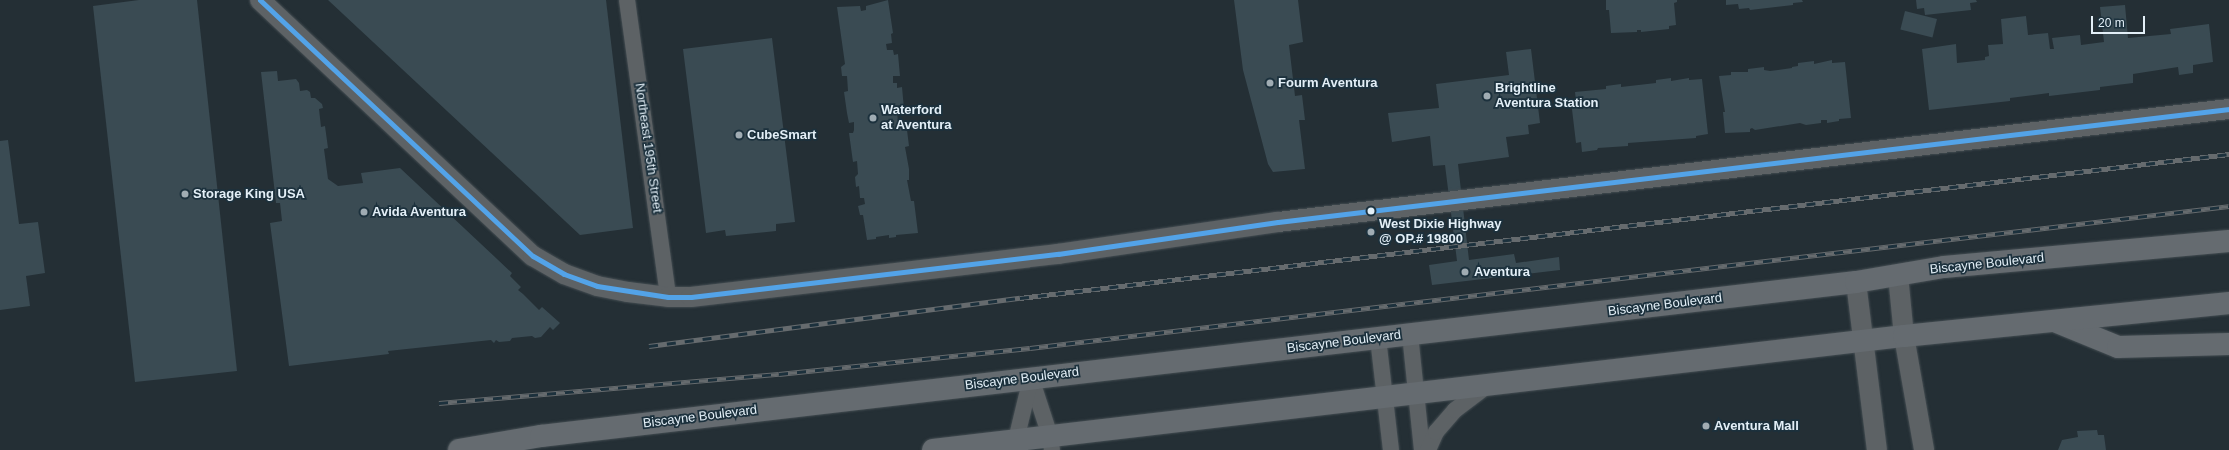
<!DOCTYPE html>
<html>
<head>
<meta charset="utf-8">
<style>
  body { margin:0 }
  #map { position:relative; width:2229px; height:450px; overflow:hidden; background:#242f35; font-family:Arial,sans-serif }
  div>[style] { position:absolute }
  .building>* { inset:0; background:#3a4b53; transform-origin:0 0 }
  .roads { filter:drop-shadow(0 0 1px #444d52) drop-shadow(0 0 1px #444d52) }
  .minor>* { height:16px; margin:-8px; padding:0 8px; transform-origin:8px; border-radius:8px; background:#5d6265 }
  .tertiary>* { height:20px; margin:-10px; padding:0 10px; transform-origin:10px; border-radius:10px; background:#5d6265 }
  .primary>* { height:22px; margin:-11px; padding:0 11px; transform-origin:11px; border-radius:11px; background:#656b70 }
  .rail>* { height:4.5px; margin-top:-2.25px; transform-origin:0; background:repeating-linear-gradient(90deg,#1c313d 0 9px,#666b6e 0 18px); box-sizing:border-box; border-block:1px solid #666b6e }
  .bus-1>* { height:5px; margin:-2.5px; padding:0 2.5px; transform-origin:2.5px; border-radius:2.5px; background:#53a3e8 }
  .dots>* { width:11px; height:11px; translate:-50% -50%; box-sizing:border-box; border:2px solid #1c313d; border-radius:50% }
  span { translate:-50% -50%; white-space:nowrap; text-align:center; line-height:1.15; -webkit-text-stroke:3.5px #1c313d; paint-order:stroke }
  .poi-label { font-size:13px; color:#e3eff7; font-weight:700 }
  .left { translate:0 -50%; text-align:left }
  .street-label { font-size:13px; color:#e3eff7 }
  .scale { position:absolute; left:2091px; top:16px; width:54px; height:18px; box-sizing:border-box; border:2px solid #e3eff7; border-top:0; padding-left:5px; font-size:12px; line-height:14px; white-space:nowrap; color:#e3eff7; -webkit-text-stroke:3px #1c313d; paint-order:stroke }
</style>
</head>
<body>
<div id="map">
  <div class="building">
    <div style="clip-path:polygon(139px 0,197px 0,237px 371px,135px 382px,93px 6px)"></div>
    <div style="clip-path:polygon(328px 0,606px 0,633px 228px,580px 235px)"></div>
    <div style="clip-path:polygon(888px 0,893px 33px,891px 34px,892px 43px,886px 44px,887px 50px,893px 50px,894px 55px,898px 54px,900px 76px,893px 76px,893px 83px,897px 83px,897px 88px,902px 87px,904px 109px,897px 110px,898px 123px,906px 122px,909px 146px,905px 147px,909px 169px,909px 180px,907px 180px,911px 201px,914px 201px,918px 233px,896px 235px,896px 237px,889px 238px,889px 235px,876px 237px,876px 239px,867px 240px,863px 215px,860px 215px,858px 206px,865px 204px,864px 198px,860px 198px,859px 186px,856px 187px,855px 177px,858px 174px,857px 161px,853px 162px,852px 155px,849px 133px,853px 133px,854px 130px,854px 122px,849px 123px,847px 113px,844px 92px,848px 91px,847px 76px,842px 76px,841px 67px,845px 64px,837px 7px,860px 6px,861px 11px,866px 10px,866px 6px)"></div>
    <div style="clip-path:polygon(1234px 0,1298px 0,1303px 42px,1289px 45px,1295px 96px,1302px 95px,1305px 120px,1299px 120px,1305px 169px,1273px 172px,1268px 164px,1243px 70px)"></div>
    <div style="clip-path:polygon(1606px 0,1677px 0,1677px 2px,1674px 3px,1676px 25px,1669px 26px,1669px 29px,1641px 32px,1641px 30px,1637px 30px,1637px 32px,1611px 33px,1609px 10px,1606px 10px)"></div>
    <div style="clip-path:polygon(1726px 0,1802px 0,1803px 2px,1793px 3px,1793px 5px,1750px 10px,1749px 8px,1739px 9px,1738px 4px,1726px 5px)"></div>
    <div style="clip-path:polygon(1916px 0,1976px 0,1977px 2px,1970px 3px,1971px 10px,1925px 15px,1924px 8px,1917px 9px)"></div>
    <div style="clip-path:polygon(2125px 5px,2128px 38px,2171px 34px,2170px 29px,2209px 24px,2213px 62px,2193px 65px,2193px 73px,2179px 75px,2178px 67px,2133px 74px,2133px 83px,2100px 87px,2100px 90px,2049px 96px,2049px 93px,2010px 98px,2010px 101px,1929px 110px,1922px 49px,1956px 44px,1957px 63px,1985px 60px,1985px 57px,1989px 56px,1988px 45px,2003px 44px,2001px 19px,2026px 16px,2028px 35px,2048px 33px,2050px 49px,2054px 49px,2052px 38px,2080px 35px,2081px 45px,2104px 42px,2100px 7px)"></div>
    <div style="left:1905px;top:11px;width:33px;height:19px;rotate:14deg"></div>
    <div style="clip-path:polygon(772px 38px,795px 222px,776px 224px,776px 231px,726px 236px,725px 230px,706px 233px,683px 49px)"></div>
    <div style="clip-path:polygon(1531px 49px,1540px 123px,1528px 125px,1529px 134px,1506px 137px,1509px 157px,1458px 164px,1469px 260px,1514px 254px,1516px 263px,1559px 257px,1560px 270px,1432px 285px,1429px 265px,1457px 261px,1445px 165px,1433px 166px,1430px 136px,1392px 142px,1388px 113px,1439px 108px,1436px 84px,1509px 75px,1506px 52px)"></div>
    <div style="clip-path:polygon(1832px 60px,1832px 63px,1845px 62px,1851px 118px,1839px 119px,1839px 121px,1827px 123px,1827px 120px,1821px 120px,1821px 123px,1806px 125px,1800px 123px,1755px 130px,1752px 128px,1750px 129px,1750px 132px,1725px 133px,1723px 112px,1725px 112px,1719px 76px,1731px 75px,1731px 72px,1748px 72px,1748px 69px,1764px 67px,1764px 70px,1770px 71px,1792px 68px,1792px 67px,1798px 66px,1798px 63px,1814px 61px,1814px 64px)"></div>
    <div style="clip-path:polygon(277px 71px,278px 81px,296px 79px,299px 83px,300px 91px,307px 90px,310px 92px,311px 98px,315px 98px,322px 104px,323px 108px,319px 109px,321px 127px,325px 126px,328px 148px,324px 149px,328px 179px,338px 186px,363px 183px,361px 173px,400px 168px,512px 273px,510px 276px,521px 287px,518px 290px,523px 294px,539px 310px,542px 307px,560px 323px,553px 330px,550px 327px,541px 337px,535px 338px,532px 336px,512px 338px,510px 341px,499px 342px,496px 340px,494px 343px,491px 340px,388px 351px,389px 354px,289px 366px,270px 223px,282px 221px,280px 203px,276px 203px,261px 72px)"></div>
    <div style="clip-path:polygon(1671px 78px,1671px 81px,1689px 78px,1689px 80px,1702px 79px,1708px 134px,1696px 136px,1696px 138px,1628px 143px,1628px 146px,1598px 148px,1597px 150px,1582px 152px,1581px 142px,1576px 143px,1571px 101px,1576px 101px,1575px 92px,1606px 89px,1606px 86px,1621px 84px,1621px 87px,1656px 83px,1656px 80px)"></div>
    <div style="clip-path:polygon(8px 140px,19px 224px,38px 222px,45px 273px,26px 276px,30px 306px,0 310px,0 141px)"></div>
    <div style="clip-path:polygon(2097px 430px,2098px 435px,2104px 435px,2106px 450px,2058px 450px,2062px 440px,2078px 437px,2077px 431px)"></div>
  </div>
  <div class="roads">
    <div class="minor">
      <div style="left:627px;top:0;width:300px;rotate:82.1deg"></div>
      <div style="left:1410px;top:334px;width:117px;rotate:84.1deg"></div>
      <div style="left:1378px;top:338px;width:113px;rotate:83.4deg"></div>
      <div style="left:1031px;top:378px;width:61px;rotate:71.9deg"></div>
      <div style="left:1050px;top:436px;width:14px;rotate:82deg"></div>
      <div style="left:1017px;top:450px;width:10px;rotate:-96deg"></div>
      <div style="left:1016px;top:440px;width:64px;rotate:-76.4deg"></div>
      <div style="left:1428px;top:450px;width:20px;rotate:-66deg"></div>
      <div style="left:1436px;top:432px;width:29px;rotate:-49deg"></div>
      <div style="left:1455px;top:410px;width:41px;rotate:-37.1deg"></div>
    </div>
    <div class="tertiary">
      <div style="left:260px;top:0;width:374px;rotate:43.2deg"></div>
      <div style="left:533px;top:256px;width:36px;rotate:30deg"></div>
      <div style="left:564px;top:274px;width:35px;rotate:20deg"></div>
      <div style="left:597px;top:286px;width:32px;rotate:11deg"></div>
      <div style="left:628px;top:292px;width:40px;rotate:7.1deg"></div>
      <div style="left:668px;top:297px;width:23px"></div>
      <div style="left:691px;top:297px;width:370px;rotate:-6.7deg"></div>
      <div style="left:1058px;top:254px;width:222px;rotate:-8.3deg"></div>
      <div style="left:1278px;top:222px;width:958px;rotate:-6.78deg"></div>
      <div style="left:1898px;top:275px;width:61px;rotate:84.4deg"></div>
      <div style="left:1904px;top:336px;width:116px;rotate:80deg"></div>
      <div style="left:1856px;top:282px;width:169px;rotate:82.9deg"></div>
    </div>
    <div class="primary">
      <div style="left:2057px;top:322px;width:66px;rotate:22.3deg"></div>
      <div style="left:2118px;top:347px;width:111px;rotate:-1.5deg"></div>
      <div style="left:459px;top:450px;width:83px;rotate:-9.7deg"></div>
      <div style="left:541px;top:436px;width:1324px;rotate:-6.68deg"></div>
      <div style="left:1856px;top:282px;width:89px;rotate:-9.7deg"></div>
      <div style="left:1944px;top:267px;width:286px;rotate:-5.2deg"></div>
      <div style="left:933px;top:450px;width:978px;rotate:-6.7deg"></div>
      <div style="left:1904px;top:336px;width:327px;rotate:-5.8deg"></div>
    </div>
  </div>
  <div class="rail">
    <div style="left:649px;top:346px;width:374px;rotate:-7.4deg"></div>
    <div style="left:1020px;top:298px;width:1218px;rotate:-6.79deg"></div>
    <div style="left:439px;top:403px;width:341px;rotate:-4.9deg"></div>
    <div style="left:779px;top:374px;width:252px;rotate:-5.9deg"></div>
    <div style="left:1030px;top:348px;width:1207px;rotate:-6.75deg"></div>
  </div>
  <div class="bus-1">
    <div style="left:260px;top:0;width:374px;rotate:43.2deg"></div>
    <div style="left:533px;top:256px;width:36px;rotate:30deg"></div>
    <div style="left:564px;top:274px;width:35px;rotate:20deg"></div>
    <div style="left:597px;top:286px;width:72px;rotate:8.8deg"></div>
    <div style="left:668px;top:297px;width:23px"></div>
    <div style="left:691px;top:297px;width:370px;rotate:-6.7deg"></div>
    <div style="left:1058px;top:254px;width:222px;rotate:-8.3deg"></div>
    <div style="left:1278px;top:222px;width:958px;rotate:-6.78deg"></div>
  </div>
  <div class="dots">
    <div style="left:1270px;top:83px;background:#a0acb3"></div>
    <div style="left:1487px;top:96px;background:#a0acb3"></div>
    <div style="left:873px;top:118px;background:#a0acb3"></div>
    <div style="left:739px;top:135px;background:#a0acb3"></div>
    <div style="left:185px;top:194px;background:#a0acb3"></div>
    <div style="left:1371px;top:211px;background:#e3eff7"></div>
    <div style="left:364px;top:212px;background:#a0acb3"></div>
    <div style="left:1371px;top:232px;background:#a0acb3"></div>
    <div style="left:1465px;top:272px;background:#a0acb3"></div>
    <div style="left:1706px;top:426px;background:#a0acb3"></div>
  </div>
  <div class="poi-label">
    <span class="left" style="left:1278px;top:83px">Fourm Aventura</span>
    <span class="left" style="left:1495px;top:96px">Brightline<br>Aventura Station</span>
    <span class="left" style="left:881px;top:118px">Waterford<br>at Aventura</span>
    <span class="left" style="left:747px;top:135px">CubeSmart</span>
    <span class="left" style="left:193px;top:194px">Storage King USA</span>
    <span class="left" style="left:372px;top:212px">Avida Aventura</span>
    <span class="left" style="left:1379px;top:232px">West Dixie Highway<br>@ OP.# 19800</span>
    <span class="left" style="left:1474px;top:272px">Aventura</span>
    <span class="left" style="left:1714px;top:426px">Aventura Mall</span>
  </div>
  <div class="street-label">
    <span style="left:648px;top:148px;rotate:82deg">Northeast 195th Street</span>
    <span style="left:1987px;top:264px;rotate:-6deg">Biscayne Boulevard</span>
    <span style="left:1665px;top:305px;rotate:-7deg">Biscayne Boulevard</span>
    <span style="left:1344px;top:342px;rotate:-7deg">Biscayne Boulevard</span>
    <span style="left:1022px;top:379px;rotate:-7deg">Biscayne Boulevard</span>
    <span style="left:700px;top:417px;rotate:-7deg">Biscayne Boulevard</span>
  </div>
  <div class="scale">20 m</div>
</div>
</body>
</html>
